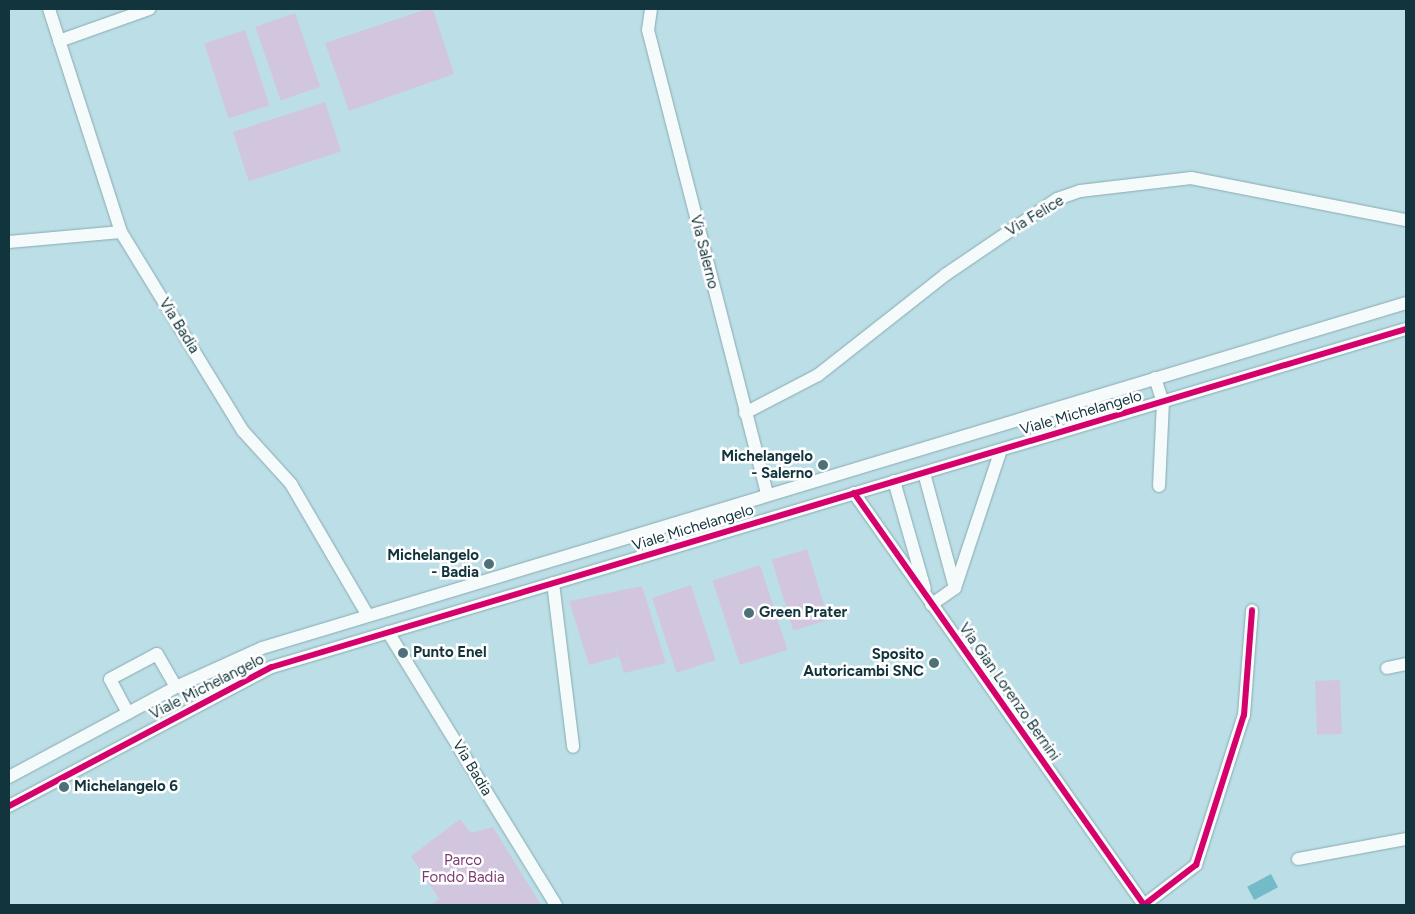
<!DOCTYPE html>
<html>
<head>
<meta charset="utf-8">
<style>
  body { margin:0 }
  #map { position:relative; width:1415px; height:914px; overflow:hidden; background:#bcdfe7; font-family:Figtree,sans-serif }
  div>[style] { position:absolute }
  .green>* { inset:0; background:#d2c6df; transform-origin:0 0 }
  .water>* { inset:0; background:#74bbca; transform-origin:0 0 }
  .roads { filter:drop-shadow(0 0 1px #89a9b0) drop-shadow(0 0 1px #89a9b0) }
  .minor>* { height:12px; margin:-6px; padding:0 6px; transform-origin:6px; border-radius:6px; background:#f5fafb }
  .cycleway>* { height:6px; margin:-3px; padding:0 3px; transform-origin:3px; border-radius:3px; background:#d6006c }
  .dots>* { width:14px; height:14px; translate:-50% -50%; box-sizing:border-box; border:2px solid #fff; border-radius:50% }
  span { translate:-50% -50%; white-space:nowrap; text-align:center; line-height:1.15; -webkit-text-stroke:5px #fff; paint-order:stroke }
  .street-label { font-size:15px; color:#12353d }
  .poi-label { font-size:15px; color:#12353d; font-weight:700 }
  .right { translate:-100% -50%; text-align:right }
  .left { translate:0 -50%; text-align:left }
  .park-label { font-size:15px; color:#7d3b73 }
  .frame { position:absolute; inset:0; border:10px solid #12353d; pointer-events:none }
</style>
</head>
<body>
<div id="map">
  <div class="green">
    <div style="clip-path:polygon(427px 9px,433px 9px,454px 74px,349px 111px,325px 43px)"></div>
    <div style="left:295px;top:13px;width:78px;height:42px;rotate:71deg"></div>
    <div style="left:245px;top:30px;width:79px;height:43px;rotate:72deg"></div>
    <div style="left:325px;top:102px;width:52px;height:97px;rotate:72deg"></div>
    <div style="left:807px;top:549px;width:74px;height:37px;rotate:73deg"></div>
    <div style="left:760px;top:565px;width:89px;height:50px;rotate:72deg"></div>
    <div style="left:691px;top:585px;width:79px;height:41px;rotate:72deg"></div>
    <div style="clip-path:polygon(642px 586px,666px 663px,624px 673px,616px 646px,618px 657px,589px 665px,569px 601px)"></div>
    <div style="left:1340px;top:680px;width:54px;height:25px;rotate:88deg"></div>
    <div style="clip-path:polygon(460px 819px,471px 833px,493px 827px,541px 905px,430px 905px,439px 899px,411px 856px)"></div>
  </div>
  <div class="water">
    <div style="left:1271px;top:874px;width:15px;height:27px;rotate:62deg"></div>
  </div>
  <div class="roads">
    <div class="minor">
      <div style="left:49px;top:9px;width:234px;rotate:72.1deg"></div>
      <div style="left:121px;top:232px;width:233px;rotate:58.5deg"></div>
      <div style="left:243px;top:431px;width:72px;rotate:47.8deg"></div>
      <div style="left:291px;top:484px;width:151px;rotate:59.7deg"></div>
      <div style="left:651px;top:9px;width:21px;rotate:98deg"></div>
      <div style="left:648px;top:30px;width:479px;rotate:75.6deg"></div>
      <div style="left:59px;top:41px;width:96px;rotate:-19.6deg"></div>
      <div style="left:9px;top:242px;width:112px;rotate:-5.1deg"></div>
      <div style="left:1155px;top:378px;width:25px;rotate:72deg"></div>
      <div style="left:1163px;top:402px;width:84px;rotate:92.7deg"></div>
      <div style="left:745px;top:413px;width:82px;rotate:-27.5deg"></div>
      <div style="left:818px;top:375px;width:162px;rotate:-38.2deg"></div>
      <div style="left:945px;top:275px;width:135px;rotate:-34.2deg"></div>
      <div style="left:1057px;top:199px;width:24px;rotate:-19deg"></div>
      <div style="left:1080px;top:191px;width:112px;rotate:-6.7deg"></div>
      <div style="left:1191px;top:178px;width:219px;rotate:11.1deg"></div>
      <div style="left:924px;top:473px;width:119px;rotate:74.9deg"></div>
      <div style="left:955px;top:588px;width:29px;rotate:145deg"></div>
      <div style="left:894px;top:481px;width:112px;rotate:74deg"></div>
      <div style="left:854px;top:493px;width:504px;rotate:54.86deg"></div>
      <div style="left:1144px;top:905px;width:66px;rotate:-37.6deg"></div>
      <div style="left:1196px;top:865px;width:157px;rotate:-72.3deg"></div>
      <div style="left:1244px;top:715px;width:105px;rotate:-85.6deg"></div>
      <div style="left:553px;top:583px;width:165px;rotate:83deg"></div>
      <div style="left:955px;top:588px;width:145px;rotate:-71.6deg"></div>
      <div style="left:388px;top:632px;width:321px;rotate:58.4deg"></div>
      <div style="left:1387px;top:668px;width:19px;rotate:-12deg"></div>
      <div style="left:128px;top:713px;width:38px;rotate:-118deg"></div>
      <div style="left:110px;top:679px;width:53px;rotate:-28deg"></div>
      <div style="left:157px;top:654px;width:38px;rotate:60deg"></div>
      <div style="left:9px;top:777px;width:190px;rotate:-28.3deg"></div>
      <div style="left:176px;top:687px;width:94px;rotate:-24.4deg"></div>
      <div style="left:262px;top:648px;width:1195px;rotate:-16.78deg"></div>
      <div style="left:9px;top:806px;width:297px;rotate:-27.9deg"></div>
      <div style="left:272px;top:667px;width:1183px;rotate:-16.6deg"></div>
      <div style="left:1298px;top:859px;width:110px;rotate:-10.5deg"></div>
    </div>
  </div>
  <div class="cycleway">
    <div style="left:854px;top:493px;width:504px;rotate:54.86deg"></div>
    <div style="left:1144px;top:905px;width:66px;rotate:-37.6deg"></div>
    <div style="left:1196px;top:865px;width:157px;rotate:-72.3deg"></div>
    <div style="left:1244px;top:715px;width:105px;rotate:-85.6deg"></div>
    <div style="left:9px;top:806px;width:297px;rotate:-27.9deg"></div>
    <div style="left:272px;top:667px;width:1183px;rotate:-16.6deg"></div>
  </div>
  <div class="dots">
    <div style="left:823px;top:465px;background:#4e7078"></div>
    <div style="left:489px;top:564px;background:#4e7078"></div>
    <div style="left:749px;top:613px;background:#4e7078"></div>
    <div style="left:403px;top:653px;background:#4e7078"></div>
    <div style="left:934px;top:663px;background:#4e7078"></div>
    <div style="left:64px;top:787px;background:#4e7078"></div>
  </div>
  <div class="street-label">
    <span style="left:1035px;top:216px;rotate:-31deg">Via Felice</span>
    <span style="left:704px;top:252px;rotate:76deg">Via Salerno</span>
    <span style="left:179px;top:326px;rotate:58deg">Via Badia</span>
    <span style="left:1081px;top:413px;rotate:-16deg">Viale Michelangelo</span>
    <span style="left:693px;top:528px;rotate:-17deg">Viale Michelangelo</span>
    <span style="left:207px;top:687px;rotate:-27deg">Viale Michelangelo</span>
    <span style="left:1009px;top:692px;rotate:55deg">Via Gian Lorenzo Bernini</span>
    <span style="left:472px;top:768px;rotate:59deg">Via Badia</span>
  </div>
  <div class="poi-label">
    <span class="right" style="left:813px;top:465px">Michelangelo<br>- Salerno</span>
    <span class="right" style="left:479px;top:564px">Michelangelo<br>- Badia</span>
    <span class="left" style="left:759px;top:613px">Green Prater</span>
    <span class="left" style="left:413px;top:653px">Punto Enel</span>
    <span class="right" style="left:924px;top:663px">Sposito<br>Autoricambi SNC</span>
    <span class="left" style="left:74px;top:787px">Michelangelo 6</span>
  </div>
  <div class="park-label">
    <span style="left:463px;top:869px">Parco<br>Fondo Badia</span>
  </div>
  <div class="frame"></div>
</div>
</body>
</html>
